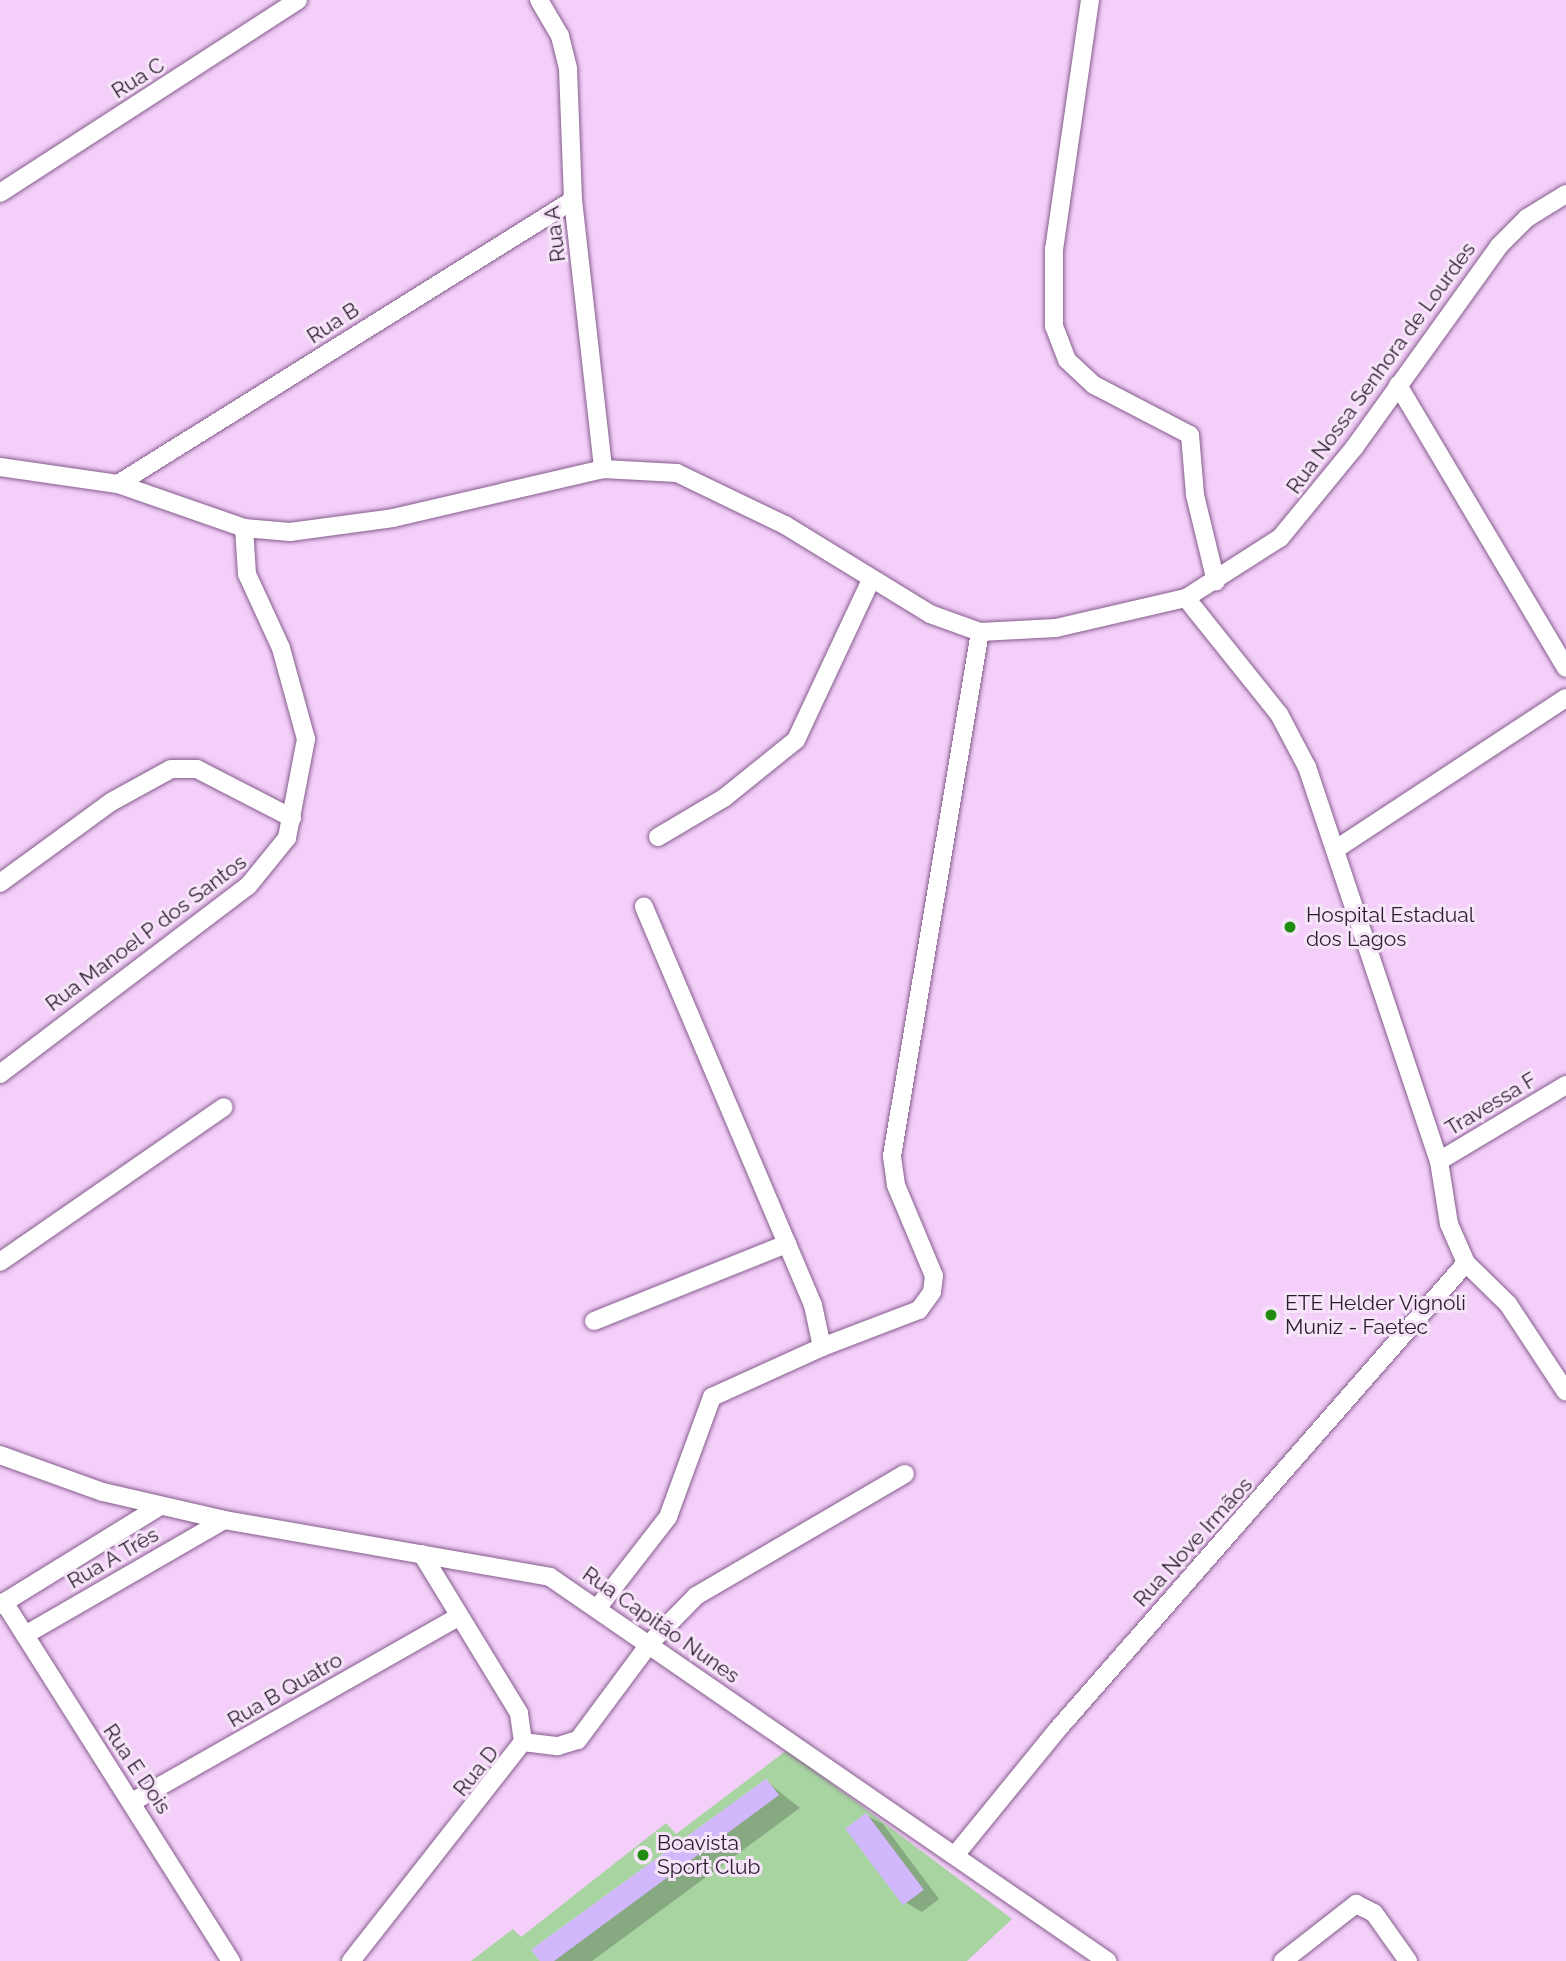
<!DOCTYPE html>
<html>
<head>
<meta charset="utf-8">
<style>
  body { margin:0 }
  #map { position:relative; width:1566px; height:1961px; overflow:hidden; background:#f3cff9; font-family:Raleway,sans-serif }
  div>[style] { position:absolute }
  .green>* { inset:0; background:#a8d4a2 }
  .shadow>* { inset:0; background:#0003 }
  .building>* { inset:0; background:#d1b7fc; transform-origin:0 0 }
  .roads { filter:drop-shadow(0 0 2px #855d8c) drop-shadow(0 0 2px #855d8c) }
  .minor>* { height:18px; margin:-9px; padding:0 9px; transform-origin:9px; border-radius:9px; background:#fff }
  .dots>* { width:19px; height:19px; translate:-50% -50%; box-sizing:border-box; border:4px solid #f6e4f9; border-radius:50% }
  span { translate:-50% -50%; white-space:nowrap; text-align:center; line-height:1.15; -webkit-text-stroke:6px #f6e4f9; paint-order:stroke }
  .street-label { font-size:21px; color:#2c1c2f }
  .poi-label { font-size:21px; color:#2c1c2f }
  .left { translate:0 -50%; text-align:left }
</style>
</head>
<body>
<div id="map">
  <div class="green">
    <div style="clip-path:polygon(evenodd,787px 1750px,1012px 1919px,967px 1961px,554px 1961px,779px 1795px,766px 1779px,532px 1949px,540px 1961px,471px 1961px,513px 1929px,521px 1937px,666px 1823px,676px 1834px,787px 1750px,866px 1813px,923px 1889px,847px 1829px,866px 1813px)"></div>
  </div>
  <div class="shadow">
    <div style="clip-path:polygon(766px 1781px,800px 1808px,592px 1961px,542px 1961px)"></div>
    <div style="clip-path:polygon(866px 1815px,883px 1824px,939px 1899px,922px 1912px,905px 1902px)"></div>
  </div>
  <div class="building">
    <div style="clip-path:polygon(766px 1779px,779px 1795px,554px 1961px,540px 1961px,531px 1950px)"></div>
    <div style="left:866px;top:1813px;width:96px;height:26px;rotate:53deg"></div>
  </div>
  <div class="roads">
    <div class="minor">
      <div style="left:539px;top:0;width:42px;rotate:59.7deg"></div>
      <div style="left:560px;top:36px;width:34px;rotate:76deg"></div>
      <div style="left:568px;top:69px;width:131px;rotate:87.8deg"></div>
      <div style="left:573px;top:200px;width:271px;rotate:83.6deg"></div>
      <div style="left:1090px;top:0;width:252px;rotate:98.2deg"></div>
      <div style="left:1054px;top:249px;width:77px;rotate:90deg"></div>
      <div style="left:1054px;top:326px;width:36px;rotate:69deg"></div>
      <div style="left:1067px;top:360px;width:37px;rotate:43deg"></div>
      <div style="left:1094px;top:385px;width:108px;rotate:27.5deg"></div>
      <div style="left:1190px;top:435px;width:60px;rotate:85.2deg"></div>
      <div style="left:1195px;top:495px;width:89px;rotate:76.4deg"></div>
      <div style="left:0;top:193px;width:355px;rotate:-32.9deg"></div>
      <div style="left:1398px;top:385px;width:329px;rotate:59.3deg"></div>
      <div style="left:0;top:467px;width:119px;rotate:8.2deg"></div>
      <div style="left:118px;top:484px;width:133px;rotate:19.2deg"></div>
      <div style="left:244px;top:528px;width:46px;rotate:5deg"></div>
      <div style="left:290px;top:532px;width:104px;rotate:-7.7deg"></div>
      <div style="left:393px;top:518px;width:216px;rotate:-13.1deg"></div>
      <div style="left:603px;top:469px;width:74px;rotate:3.1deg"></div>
      <div style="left:677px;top:473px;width:120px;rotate:25.7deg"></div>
      <div style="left:785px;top:525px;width:170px;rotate:31.5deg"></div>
      <div style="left:930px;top:614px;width:53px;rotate:19.8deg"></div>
      <div style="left:980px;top:632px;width:76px;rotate:-3deg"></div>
      <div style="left:1056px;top:628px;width:133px;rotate:-13deg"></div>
      <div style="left:1186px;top:598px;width:112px;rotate:-32.6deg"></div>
      <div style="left:1280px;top:538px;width:117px;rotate:-50.6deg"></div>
      <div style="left:1354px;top:448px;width:249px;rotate:-54.3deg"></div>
      <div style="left:1499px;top:246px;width:40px;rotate:-45deg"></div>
      <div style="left:1527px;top:218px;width:46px;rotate:-31.6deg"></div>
      <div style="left:118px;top:484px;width:536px;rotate:-31.97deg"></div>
      <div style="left:1186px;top:598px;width:149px;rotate:51.3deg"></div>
      <div style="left:1279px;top:714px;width:60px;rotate:62.2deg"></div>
      <div style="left:1307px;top:767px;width:416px;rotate:71.5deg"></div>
      <div style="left:1439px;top:1161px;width:64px;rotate:81deg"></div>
      <div style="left:1449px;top:1224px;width:43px;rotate:66.4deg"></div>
      <div style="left:1466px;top:1263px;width:59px;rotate:44.3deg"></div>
      <div style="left:1508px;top:1304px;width:105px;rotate:56.6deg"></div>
      <div style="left:658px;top:837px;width:77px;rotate:-30.6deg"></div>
      <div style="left:724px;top:798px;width:92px;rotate:-38.9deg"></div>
      <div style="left:796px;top:740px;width:174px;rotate:-64.9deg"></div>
      <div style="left:1336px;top:849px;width:275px;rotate:-33.3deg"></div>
      <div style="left:0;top:883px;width:137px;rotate:-36.1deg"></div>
      <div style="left:111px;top:802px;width:68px;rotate:-28.8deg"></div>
      <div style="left:171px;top:769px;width:26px"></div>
      <div style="left:197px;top:769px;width:107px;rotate:27.3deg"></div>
      <div style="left:0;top:1074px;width:311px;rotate:-37.2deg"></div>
      <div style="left:248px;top:886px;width:62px;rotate:-50.9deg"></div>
      <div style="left:287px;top:838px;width:101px;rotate:-79.1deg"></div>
      <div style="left:306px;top:739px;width:94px;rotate:-105.4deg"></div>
      <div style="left:281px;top:648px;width:81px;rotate:-114.7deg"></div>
      <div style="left:247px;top:574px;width:46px;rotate:-93.7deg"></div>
      <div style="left:1439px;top:1161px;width:148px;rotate:-30.9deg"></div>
      <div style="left:0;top:1262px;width:272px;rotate:-34.7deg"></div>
      <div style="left:594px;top:1321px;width:208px;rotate:-21.8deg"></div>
      <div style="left:822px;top:1347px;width:104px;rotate:-20.9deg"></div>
      <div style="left:919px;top:1310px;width:22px;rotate:-54deg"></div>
      <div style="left:932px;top:1292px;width:16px;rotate:-83deg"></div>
      <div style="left:934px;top:1276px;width:99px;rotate:-112.7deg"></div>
      <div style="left:896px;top:1185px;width:29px;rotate:-98deg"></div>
      <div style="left:892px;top:1156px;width:531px;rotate:-80.47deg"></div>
      <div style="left:0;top:1455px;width:109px;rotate:19.8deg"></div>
      <div style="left:103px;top:1492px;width:124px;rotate:13deg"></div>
      <div style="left:224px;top:1520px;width:331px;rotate:9.9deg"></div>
      <div style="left:550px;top:1577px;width:677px;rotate:34.58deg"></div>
      <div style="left:4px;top:1602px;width:425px;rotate:57.7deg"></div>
      <div style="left:0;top:1605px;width:188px;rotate:-31.7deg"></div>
      <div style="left:599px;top:1606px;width:113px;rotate:-52.2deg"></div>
      <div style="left:668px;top:1517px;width:128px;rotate:-69.9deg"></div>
      <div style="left:712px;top:1397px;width:121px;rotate:-24.4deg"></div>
      <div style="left:822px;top:1347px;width:43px;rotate:-102.1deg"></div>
      <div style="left:813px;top:1305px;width:433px;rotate:-113deg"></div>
      <div style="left:25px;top:1635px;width:230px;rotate:-30deg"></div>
      <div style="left:523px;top:1742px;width:35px;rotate:7deg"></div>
      <div style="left:558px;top:1746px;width:21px;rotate:-17deg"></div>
      <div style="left:578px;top:1740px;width:121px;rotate:-53.4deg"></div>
      <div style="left:650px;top:1643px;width:66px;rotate:-45.6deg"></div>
      <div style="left:696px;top:1596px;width:242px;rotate:-30.3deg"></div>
      <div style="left:134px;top:1801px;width:373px;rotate:-29.6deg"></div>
      <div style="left:956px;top:1854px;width:161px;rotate:-50.8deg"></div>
      <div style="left:1058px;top:1729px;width:619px;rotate:-48.8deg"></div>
      <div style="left:351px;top:1961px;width:278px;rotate:-51.9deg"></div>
      <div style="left:523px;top:1742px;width:29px;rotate:-98deg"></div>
      <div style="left:519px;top:1713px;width:186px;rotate:-121.4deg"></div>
      <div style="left:1283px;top:1961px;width:93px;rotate:-38deg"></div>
      <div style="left:1356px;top:1904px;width:20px;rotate:27deg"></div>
      <div style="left:1374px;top:1913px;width:59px;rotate:54.7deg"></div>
    </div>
  </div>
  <div class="dots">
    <div style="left:1290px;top:927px;background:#218d0f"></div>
    <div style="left:1271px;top:1315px;background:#218d0f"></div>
    <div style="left:643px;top:1855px;background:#218d0f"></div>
  </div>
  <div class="street-label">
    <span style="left:138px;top:78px;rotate:-32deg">Rua C</span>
    <span style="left:555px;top:234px;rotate:-97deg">Rua A</span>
    <span style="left:333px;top:323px;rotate:-33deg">Rua B</span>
    <span style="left:1381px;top:368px;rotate:-54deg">Rua Nossa Senhora de Lourdes</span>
    <span style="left:146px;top:933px;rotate:-37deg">Rua Manoel P dos Santos</span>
    <span style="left:1491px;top:1104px;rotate:-31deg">Travessa F</span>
    <span style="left:1193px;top:1542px;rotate:-48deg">Rua Nove Irmãos</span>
    <span style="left:113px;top:1558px;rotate:-30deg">Rua A Três</span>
    <span style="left:661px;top:1625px;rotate:35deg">Rua Capitão Nunes</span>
    <span style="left:285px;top:1690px;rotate:-30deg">Rua B Quatro</span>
    <span style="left:137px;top:1769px;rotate:56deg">Rua E Dois</span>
    <span style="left:476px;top:1771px;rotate:-51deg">Rua D</span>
  </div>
  <div class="poi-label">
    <span class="left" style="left:1306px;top:927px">Hospital Estadual<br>dos Lagos</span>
    <span class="left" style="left:1285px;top:1315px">ETE Helder Vignoli<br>Muniz - Faetec</span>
    <span class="left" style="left:657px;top:1855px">Boavista<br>Sport Club</span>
  </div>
</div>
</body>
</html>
